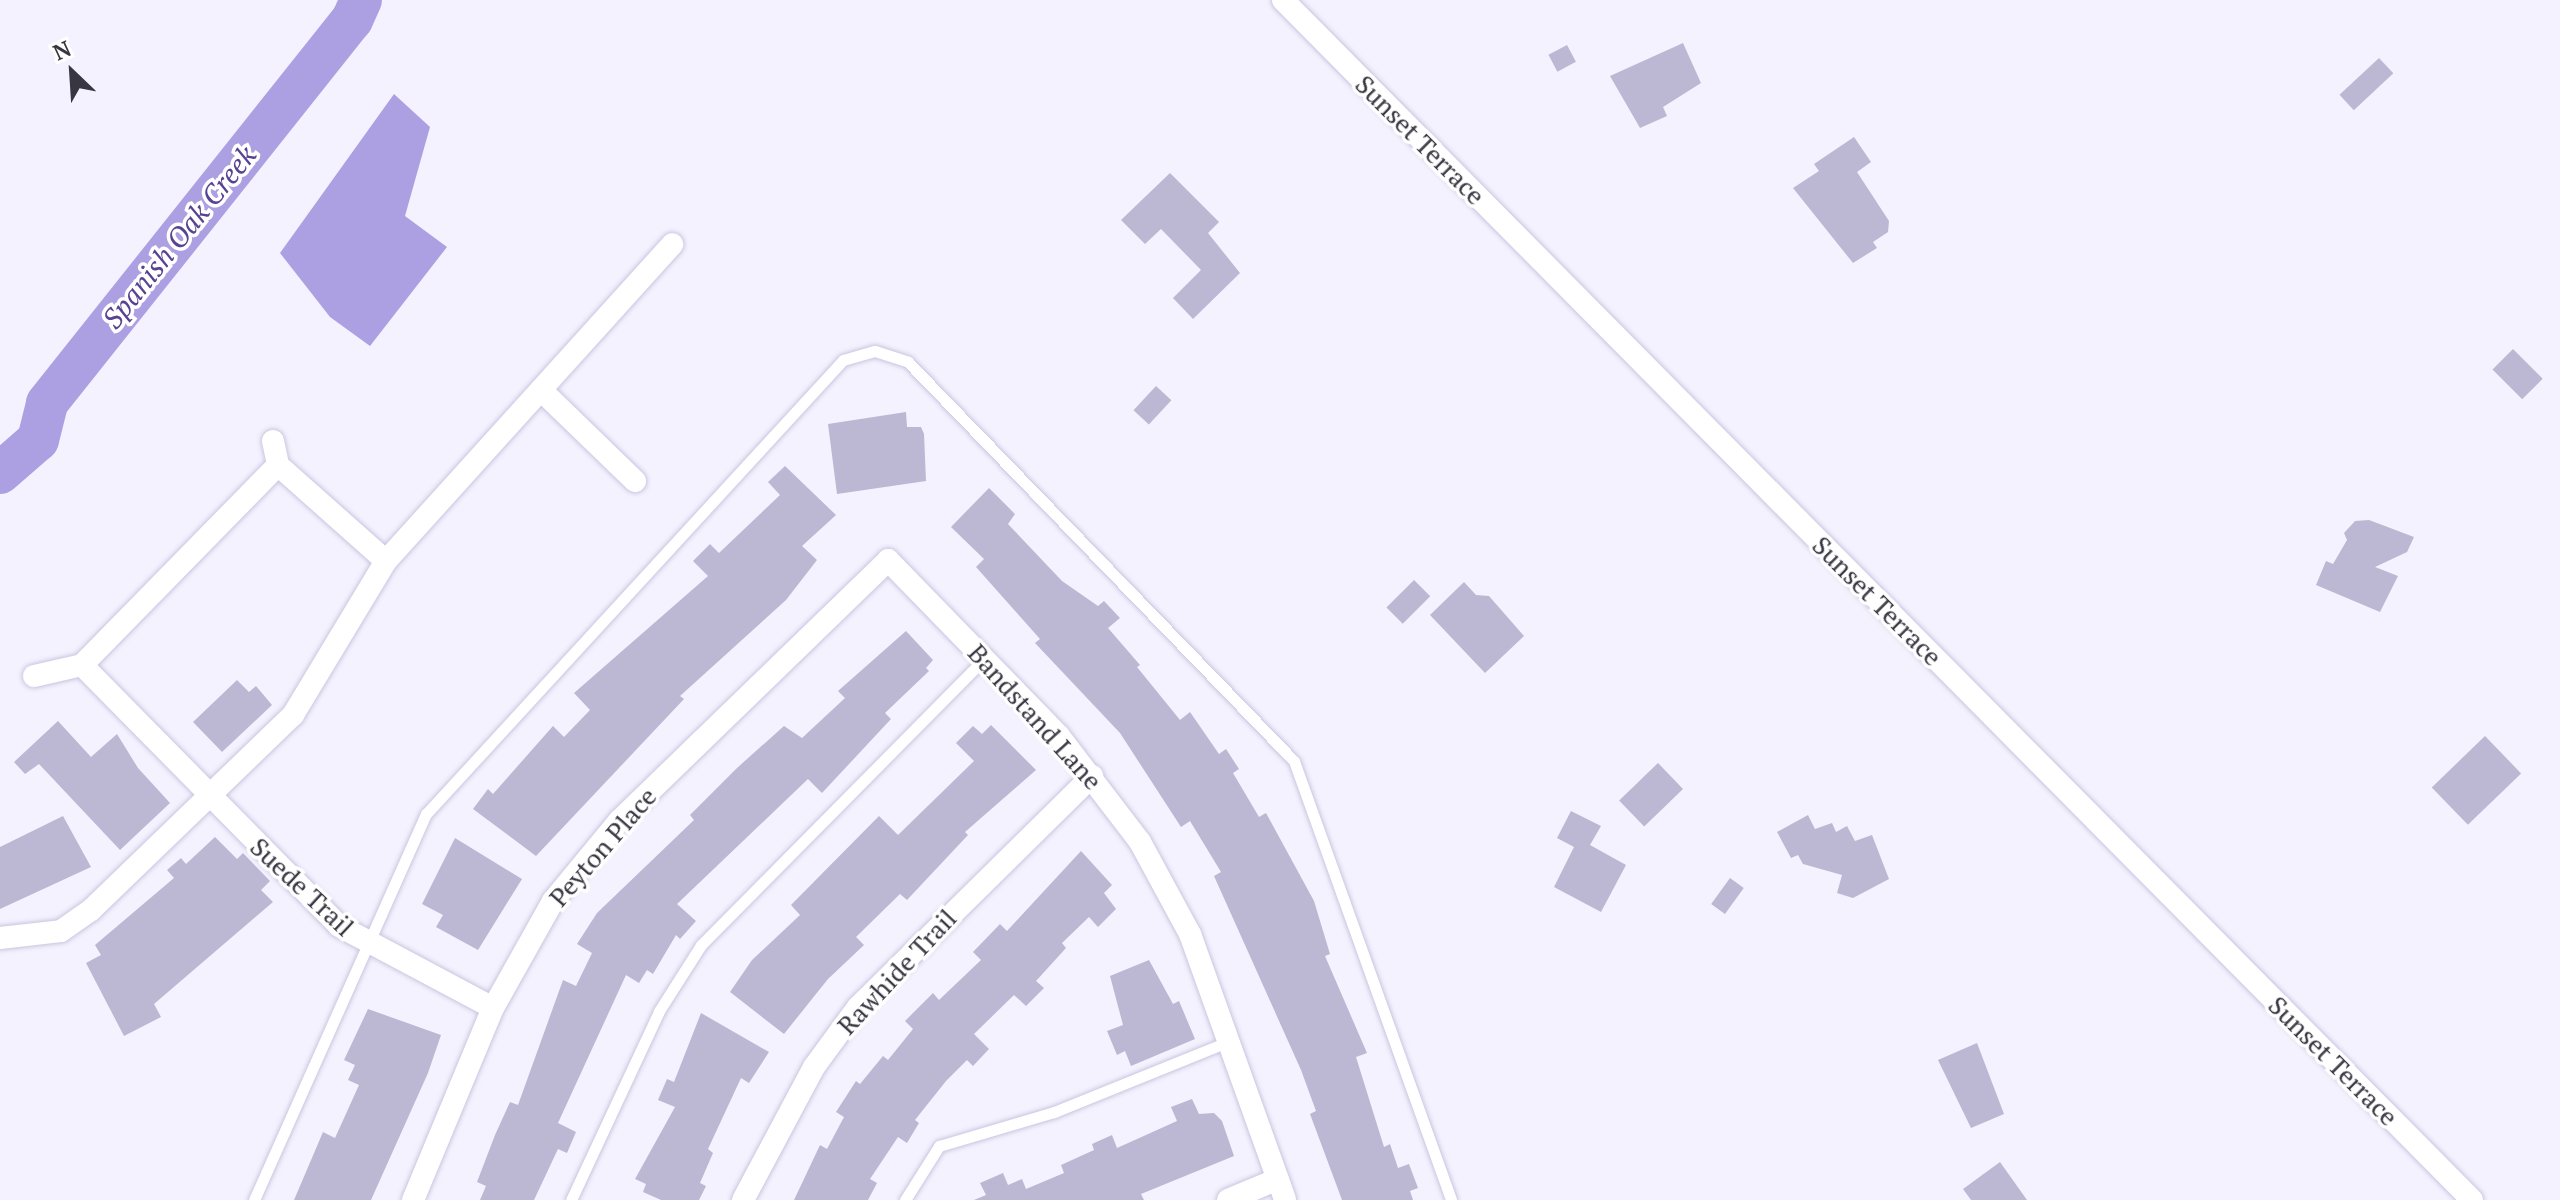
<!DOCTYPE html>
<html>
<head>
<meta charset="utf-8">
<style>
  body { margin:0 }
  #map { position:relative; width:2560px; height:1200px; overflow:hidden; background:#f4f2fe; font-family:"PT Serif",serif }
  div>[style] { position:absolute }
  .water>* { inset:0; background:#ada0e2 }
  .river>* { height:42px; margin:-21px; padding:0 21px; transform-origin:21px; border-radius:21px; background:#ada0e2 }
  .building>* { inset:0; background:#bcb7d3; transform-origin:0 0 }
  .roads { filter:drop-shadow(0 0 2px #cac5e0) drop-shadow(0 0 2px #cac5e0) }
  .service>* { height:11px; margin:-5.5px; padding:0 5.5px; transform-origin:5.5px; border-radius:5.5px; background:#fff }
  .minor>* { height:22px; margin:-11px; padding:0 11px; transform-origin:11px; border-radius:11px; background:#fff }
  span { translate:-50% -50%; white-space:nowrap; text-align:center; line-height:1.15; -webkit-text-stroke:7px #fff; paint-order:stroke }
  .street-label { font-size:26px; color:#383641 }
  .water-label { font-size:28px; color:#584291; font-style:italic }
  .north { position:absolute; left:32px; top:32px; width:80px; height:80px; -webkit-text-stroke:6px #fff; paint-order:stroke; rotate:335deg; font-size:22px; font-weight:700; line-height:32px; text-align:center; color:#383641 }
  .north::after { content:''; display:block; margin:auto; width:28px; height:36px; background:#383641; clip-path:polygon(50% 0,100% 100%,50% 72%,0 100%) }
</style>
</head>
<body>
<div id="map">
  <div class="water">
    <div style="clip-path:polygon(394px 94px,430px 127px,405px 216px,447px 247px,370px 346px,330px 317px,280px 253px)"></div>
  </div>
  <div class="river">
    <div style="left:0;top:473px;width:50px;rotate:-41deg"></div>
    <div style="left:38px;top:440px;width:38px;rotate:-76deg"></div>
    <div style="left:47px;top:403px;width:490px;rotate:-51.5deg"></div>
    <div style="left:352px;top:20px;width:22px;rotate:-66deg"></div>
  </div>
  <div class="building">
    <div style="clip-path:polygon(1683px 43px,1701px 83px,1663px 107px,1667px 116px,1640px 128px,1610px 76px)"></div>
    <div style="left:1567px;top:45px;width:19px;height:21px;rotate:62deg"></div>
    <div style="left:2379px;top:58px;width:21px;height:54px;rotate:47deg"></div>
    <div style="clip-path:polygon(1854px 137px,1871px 162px,1857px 172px,1889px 221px,1888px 232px,1873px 242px,1877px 248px,1853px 263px,1793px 188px,1819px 171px,1814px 164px)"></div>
    <div style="clip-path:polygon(1170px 173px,1219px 222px,1208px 233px,1240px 273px,1193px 319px,1173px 298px,1201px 270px,1161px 229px,1145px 244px,1121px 220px)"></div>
    <div style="left:2513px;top:349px;width:42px;height:29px;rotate:45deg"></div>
    <div style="left:1156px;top:386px;width:21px;height:33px;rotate:43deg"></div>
    <div style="clip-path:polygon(906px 412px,907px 427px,921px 427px,924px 434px,926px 481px,837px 494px,828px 424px)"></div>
    <div style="clip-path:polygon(785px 466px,836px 515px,802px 546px,817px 560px,786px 600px,680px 696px,684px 699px,536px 856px,473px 809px,488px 789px,493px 794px,553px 726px,564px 737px,590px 710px,574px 693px,708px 576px,693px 561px,710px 544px,719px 553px,780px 495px,768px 482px)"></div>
    <div style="clip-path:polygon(989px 488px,1015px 514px,1008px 524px,1062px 581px,1098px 606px,1104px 601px,1120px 618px,1108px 628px,1140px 665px,1137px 667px,1180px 720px,1190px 712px,1219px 754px,1226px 749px,1239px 769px,1233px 773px,1259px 817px,1266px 813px,1314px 901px,1330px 954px,1325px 956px,1367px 1053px,1356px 1057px,1384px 1147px,1390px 1144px,1398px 1168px,1409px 1164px,1418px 1188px,1410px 1191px,1413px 1200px,1342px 1200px,1310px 1114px,1316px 1111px,1301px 1070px,1214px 876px,1221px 872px,1190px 821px,1181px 827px,1120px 733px,1035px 643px,1040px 639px,976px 567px,984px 559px,951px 527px)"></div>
    <div style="clip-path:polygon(2369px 520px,2414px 537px,2407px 552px,2375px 567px,2398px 576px,2380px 612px,2316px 585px,2326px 561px,2333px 564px,2347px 540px,2344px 533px,2355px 521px)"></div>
    <div style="left:1414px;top:580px;width:23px;height:39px;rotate:45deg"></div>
    <div style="clip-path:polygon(1464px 582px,1476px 595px,1489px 596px,1524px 636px,1485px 673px,1430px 615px)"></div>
    <div style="clip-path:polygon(906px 631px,933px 660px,926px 668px,929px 671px,885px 713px,891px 719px,822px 793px,808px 779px,677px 904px,696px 921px,680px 939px,676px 935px,653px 974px,647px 970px,639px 983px,626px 975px,558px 1123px,576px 1132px,567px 1153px,558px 1149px,534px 1200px,480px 1200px,486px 1186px,477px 1182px,495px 1135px,510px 1102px,518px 1105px,563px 980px,576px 986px,592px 953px,577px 944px,597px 913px,694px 820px,690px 815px,737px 768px,784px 726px,802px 738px,845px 698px,838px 691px)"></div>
    <div style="clip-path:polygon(237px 680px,249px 692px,256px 686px,272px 705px,222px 752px,193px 722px)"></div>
    <div style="clip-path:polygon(58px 721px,91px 757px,117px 734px,138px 768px,170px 803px,120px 850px,39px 764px,25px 774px,14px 762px)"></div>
    <div style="clip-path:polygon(991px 725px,1036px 770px,965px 832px,968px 835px,907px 900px,900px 894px,856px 937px,864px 945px,828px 979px,784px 1034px,730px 992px,752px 960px,800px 915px,791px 905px,879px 816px,898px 835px,974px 761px,956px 743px,973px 726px,982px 734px)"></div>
    <div style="left:2485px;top:736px;width:52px;height:74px;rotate:46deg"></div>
    <div style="left:1658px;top:763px;width:36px;height:54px;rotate:46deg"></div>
    <div style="clip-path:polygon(1571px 811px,1601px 826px,1590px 845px,1626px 865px,1601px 912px,1554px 887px,1574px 847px,1557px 838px)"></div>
    <div style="clip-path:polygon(1808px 815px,1815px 829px,1832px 823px,1836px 832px,1847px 826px,1855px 841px,1872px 835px,1889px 879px,1853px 898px,1837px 893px,1842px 875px,1803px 864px,1798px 855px,1791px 858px,1777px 832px)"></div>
    <div style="clip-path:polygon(63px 816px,91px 867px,0 909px,0 847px)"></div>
    <div style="clip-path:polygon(215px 837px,237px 859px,243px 853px,270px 881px,261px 890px,273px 902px,154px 1004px,161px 1017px,124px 1036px,86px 963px,101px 955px,95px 945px,174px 878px,167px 870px,181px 858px,186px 864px)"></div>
    <div style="clip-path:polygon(455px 838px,522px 879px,478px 950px,436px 927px,443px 915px,422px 904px)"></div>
    <div style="clip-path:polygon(1081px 851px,1112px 885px,1104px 893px,1116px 909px,1098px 927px,1089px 917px,1062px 943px,1066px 948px,1036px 981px,1044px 988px,1026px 1006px,1014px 995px,974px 1034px,989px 1049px,973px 1066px,967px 1060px,946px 1081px,915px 1120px,919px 1123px,907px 1143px,898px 1137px,870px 1179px,877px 1183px,868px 1200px,794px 1200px,820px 1145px,827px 1149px,844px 1117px,836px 1112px,856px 1081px,860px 1084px,883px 1056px,888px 1060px,913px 1029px,905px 1021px,933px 993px,939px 1000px,981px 960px,973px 952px,1000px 924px,1007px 931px)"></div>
    <div style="left:1730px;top:878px;width:17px;height:32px;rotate:36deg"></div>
    <div style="clip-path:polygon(1149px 960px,1173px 1004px,1179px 1001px,1195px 1039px,1131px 1066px,1125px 1051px,1117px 1055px,1107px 1031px,1123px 1025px,1110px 976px)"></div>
    <div style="clip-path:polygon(368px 1009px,441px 1035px,428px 1073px,371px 1200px,294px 1200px,323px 1132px,335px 1138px,359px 1085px,348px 1080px,355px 1065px,344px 1060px)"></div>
    <div style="clip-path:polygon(701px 1013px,769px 1052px,749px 1083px,741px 1078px,708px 1149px,713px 1153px,700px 1183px,706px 1186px,699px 1200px,661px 1200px,643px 1192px,646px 1184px,635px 1179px,675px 1107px,658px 1100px,667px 1079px,674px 1082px)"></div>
    <div style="clip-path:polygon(1977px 1043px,2004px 1114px,1971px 1128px,1938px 1060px)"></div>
    <div style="clip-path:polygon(1192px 1099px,1199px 1114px,1214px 1113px,1222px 1121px,1234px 1156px,1141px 1194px,1144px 1200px,974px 1200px,986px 1195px,980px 1183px,1003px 1173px,1008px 1185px,1022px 1179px,1026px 1189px,1064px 1173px,1061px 1165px,1094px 1150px,1092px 1144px,1112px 1135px,1117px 1148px,1177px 1121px,1171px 1107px)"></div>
    <div style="clip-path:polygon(2000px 1162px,2027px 1200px,1971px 1200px,1963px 1189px)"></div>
  </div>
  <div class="roads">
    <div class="service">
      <div style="left:254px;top:1200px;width:423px;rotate:-66deg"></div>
      <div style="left:426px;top:814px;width:616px;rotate:-47.43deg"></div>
      <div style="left:843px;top:360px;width:33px;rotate:-16deg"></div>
      <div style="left:875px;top:351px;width:35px;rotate:18deg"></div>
      <div style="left:908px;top:362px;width:555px;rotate:45.95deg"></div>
      <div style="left:1294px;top:761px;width:466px;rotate:70.3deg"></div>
      <div style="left:571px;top:1200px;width:208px;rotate:-65deg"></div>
      <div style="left:659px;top:1011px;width:78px;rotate:-57.5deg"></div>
      <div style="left:701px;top:945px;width:402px;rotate:-45.3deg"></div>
      <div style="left:905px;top:1200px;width:64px;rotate:-57.8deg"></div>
      <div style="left:939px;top:1146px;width:120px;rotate:-16.5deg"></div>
      <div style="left:1054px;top:1112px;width:190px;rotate:-22deg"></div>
    </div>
    <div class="minor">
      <div style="left:1283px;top:0;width:1689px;rotate:45.26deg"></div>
      <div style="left:541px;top:390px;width:131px;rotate:44.1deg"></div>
      <div style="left:273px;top:441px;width:25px;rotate:78deg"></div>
      <div style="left:386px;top:561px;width:144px;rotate:-138.4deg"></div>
      <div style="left:278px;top:465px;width:280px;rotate:134.4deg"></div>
      <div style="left:82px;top:665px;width:366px;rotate:45.4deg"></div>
      <div style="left:339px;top:926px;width:174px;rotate:28deg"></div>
      <div style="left:34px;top:676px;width:49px;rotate:-12.9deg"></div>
      <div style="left:0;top:938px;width:61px;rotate:-6.5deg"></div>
      <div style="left:61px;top:931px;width:37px;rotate:-35deg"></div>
      <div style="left:91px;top:910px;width:281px;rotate:-44deg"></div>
      <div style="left:293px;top:715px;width:180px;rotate:-58.9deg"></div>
      <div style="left:386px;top:561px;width:427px;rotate:-47.9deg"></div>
      <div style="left:413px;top:1200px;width:208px;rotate:-67.4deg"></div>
      <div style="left:493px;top:1008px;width:123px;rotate:-60.7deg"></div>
      <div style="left:553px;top:901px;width:104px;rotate:-50.5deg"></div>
      <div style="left:619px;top:821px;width:375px;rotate:-44.1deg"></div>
      <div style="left:888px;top:560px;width:245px;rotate:45.8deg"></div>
      <div style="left:1059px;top:736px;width:133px;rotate:52.6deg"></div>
      <div style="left:1140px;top:842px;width:105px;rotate:61.5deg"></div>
      <div style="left:1190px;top:934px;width:282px;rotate:70.3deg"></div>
      <div style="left:743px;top:1200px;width:151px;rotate:-61.9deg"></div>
      <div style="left:814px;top:1067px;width:74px;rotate:-53.7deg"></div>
      <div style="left:858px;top:1007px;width:329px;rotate:-44.6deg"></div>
      <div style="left:1228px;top:1200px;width:54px;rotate:-22.8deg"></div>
    </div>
  </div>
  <div class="street-label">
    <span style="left:1420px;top:140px;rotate:45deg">Sunset Terrace</span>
    <span style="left:1877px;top:601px;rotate:45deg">Sunset Terrace</span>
    <span style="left:1035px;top:717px;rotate:48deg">Bandstand Lane</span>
    <span style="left:603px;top:847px;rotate:-49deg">Peyton Place</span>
    <span style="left:302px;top:887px;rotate:43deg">Suede Trail</span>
    <span style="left:897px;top:972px;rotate:-47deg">Rawhide Trail</span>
    <span style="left:2333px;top:1061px;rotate:45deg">Sunset Terrace</span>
  </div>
  <div class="water-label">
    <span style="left:179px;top:237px;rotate:-51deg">Spanish Oak Creek</span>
  </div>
  <div class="north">N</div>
</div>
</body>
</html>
